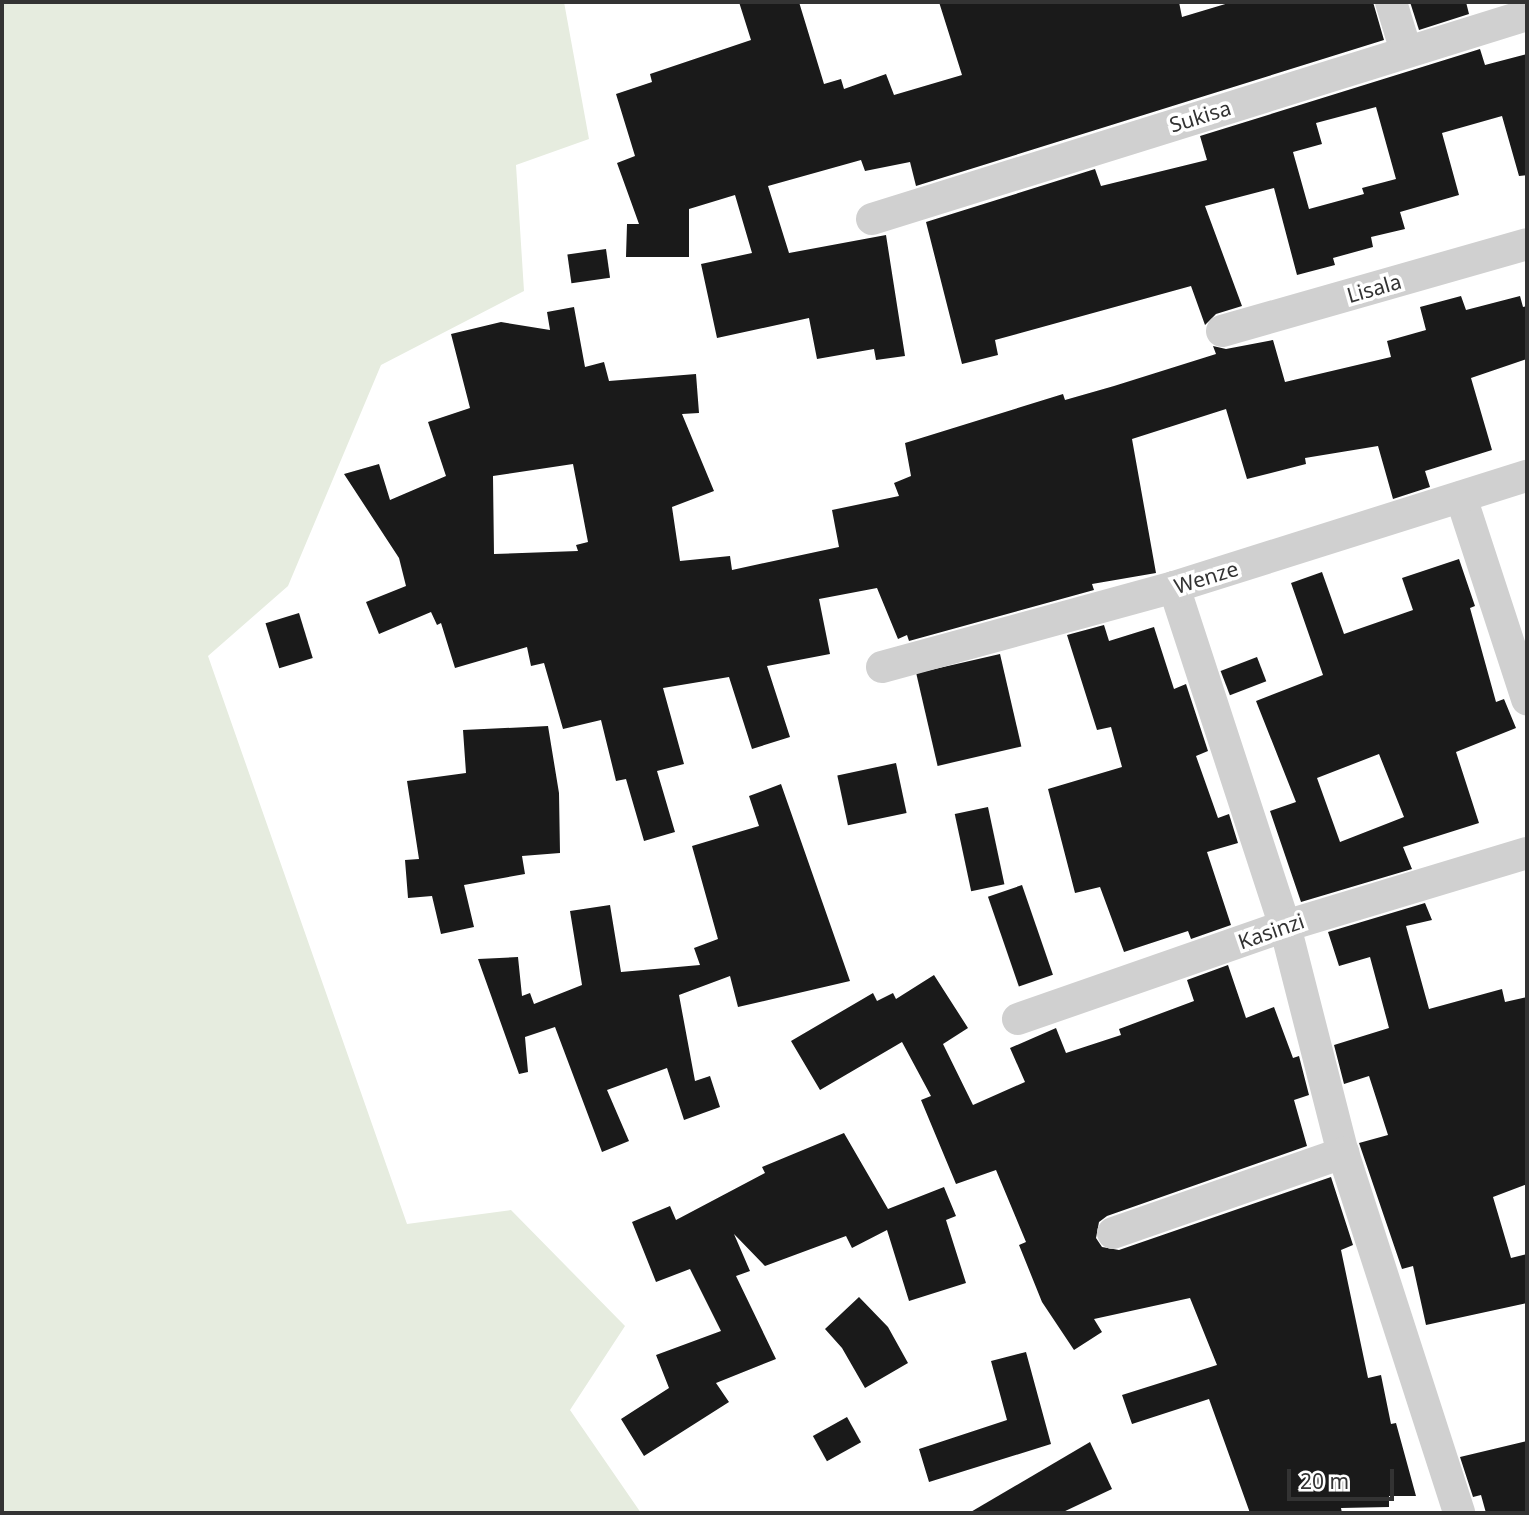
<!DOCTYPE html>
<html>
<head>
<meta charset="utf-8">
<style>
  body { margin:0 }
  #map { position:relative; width:1529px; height:1515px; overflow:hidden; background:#fff; font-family:"Noto Sans",sans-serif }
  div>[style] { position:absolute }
  .green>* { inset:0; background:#e6ecdf }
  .building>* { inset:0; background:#1a1a1a; transform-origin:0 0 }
  .street>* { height:32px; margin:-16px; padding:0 16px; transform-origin:16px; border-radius:16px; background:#d0d0d0 }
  span { translate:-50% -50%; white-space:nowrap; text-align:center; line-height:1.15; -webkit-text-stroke:7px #fff; paint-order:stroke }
  .street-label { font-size:21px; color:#333 }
  .frame { position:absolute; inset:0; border:4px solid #333; pointer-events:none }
  .scale { position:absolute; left:1287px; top:1469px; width:107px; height:32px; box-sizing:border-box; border:4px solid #333; border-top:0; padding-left:9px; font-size:21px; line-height:24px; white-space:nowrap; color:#333; -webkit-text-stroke:5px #fff; paint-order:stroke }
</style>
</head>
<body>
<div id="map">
  <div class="green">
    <div style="clip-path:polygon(2px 2px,564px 2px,589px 139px,516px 165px,524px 291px,381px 365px,288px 586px,208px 656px,407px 1224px,511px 1210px,625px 1326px,570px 1410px,641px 1513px,2px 1513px)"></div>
  </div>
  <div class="building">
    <div style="clip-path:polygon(739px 2px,799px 2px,824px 84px,841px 79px,844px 89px,886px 74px,894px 95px,962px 75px,939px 2px,1179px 2px,1182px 17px,1232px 2px,1373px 2px,1384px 40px,916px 186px,910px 162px,865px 171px,861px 160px,768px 186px,789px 253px,886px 235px,905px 356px,876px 360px,874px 349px,817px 359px,809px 318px,717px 338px,701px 264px,752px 253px,735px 195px,689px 209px,689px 257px,626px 257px,627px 224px,639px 224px,617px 163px,635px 156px,616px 94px,652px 82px,650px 74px,751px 40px)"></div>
    <div style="clip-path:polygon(1410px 2px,1466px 2px,1469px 14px,1419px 30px)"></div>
    <div style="clip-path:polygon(evenodd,1480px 49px,1485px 65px,1527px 54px,1527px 175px,1519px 176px,1502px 116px,1442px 133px,1459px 195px,1400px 212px,1405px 229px,1371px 237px,1373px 247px,1333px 258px,1335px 265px,1297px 275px,1274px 188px,1205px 206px,1242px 306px,1216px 314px,1205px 325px,1191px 286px,995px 340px,998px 355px,962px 364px,926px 222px,1095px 169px,1101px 186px,1207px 160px,1200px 136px,1480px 49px,1376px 107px,1396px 179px,1362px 188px,1364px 194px,1309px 209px,1293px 152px,1322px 144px,1316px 123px,1376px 107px)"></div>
    <div style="left:606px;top:249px;width:29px;height:39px;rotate:82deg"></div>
    <div style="clip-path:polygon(evenodd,1461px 296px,1466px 310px,1520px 296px,1523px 307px,1527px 306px,1527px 359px,1471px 378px,1492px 450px,1425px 471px,1430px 487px,1393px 499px,1378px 446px,1305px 458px,1306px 464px,1247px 479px,1226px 409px,1132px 439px,1156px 573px,1092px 584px,1094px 590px,909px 641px,907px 635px,898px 639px,877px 588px,819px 599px,830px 654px,767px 666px,790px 737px,752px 749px,729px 677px,663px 688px,684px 764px,657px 771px,675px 832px,644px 841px,626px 779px,616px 781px,601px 720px,563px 729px,544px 663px,531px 666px,527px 647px,455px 668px,441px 623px,437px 625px,431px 612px,379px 634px,366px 602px,406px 586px,399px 558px,344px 474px,379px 464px,390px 500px,446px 476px,428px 422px,470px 408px,451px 334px,501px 322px,550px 330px,547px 312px,574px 307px,585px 367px,604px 362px,609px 381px,696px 374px,699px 413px,682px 414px,714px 491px,672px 507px,680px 561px,730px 556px,732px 570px,839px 547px,832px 510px,899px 496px,894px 483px,911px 476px,905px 443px,1063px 394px,1065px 400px,1114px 386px,1216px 354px,1213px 346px,1226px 349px,1273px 340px,1285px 382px,1391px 357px,1387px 341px,1426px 330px,1420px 307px,1461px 296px,573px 464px,588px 542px,576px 545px,578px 551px,494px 554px,493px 476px,573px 464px)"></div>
    <div style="clip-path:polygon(evenodd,1459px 559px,1475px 606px,1470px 608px,1496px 702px,1504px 699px,1516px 728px,1456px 752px,1479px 823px,1403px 847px,1412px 869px,1301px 902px,1270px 811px,1296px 802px,1256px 701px,1323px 675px,1291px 583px,1322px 572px,1344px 634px,1413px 610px,1402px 578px,1459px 559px,1379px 754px,1404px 817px,1340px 842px,1317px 778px,1379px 754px)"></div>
    <div style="left:299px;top:613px;width:47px;height:35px;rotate:73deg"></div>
    <div style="clip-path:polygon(1104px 625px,1109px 641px,1154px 627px,1174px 689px,1186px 684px,1208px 751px,1196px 756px,1218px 818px,1229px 814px,1238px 843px,1207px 852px,1231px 925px,1191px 939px,1188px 931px,1124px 952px,1100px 887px,1075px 893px,1048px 789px,1122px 767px,1111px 727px,1097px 730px,1067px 635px)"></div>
    <div style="left:1000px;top:654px;width:95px;height:86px;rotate:77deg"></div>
    <div style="left:1257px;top:657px;width:26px;height:39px;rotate:69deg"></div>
    <div style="clip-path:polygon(548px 726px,559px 793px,560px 853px,522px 856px,525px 874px,464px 885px,474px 927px,441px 934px,432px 896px,408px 898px,405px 860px,419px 859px,407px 781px,466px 773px,463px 730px)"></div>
    <div style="left:896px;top:763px;width:51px;height:60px;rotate:78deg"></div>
    <div style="clip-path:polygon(781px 784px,850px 981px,738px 1007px,730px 976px,679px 995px,695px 1081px,710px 1076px,720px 1107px,684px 1120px,667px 1068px,607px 1090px,629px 1141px,602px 1152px,555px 1027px,525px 1037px,528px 1072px,519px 1074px,478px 959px,518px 957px,522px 996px,530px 993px,534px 1004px,582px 985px,570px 911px,610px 905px,621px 972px,700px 965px,694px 948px,718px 939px,692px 846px,759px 826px,749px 796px)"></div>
    <div style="left:988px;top:807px;width:79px;height:34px;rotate:78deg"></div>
    <div style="left:1022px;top:885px;width:95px;height:36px;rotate:71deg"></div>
    <div style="clip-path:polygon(1425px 903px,1432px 920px,1406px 926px,1429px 1009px,1502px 989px,1505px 1002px,1527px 997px,1527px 1184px,1493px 1197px,1511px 1258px,1527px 1254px,1527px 1303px,1426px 1325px,1413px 1266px,1402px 1269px,1359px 1143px,1388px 1135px,1369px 1076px,1344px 1084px,1334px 1045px,1389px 1028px,1370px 957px,1339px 966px,1328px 932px)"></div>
    <div style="clip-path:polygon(1228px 965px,1246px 1018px,1274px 1007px,1293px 1058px,1299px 1056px,1309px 1095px,1294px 1100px,1307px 1146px,1107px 1216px,1099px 1222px,1096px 1238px,1102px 1247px,1119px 1250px,1331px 1177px,1353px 1245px,1341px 1250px,1368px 1378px,1381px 1375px,1391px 1424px,1396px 1423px,1416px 1496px,1389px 1496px,1389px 1507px,1341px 1508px,1342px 1513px,1250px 1513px,1209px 1399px,1132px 1424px,1122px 1395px,1217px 1365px,1190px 1298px,1094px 1319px,1102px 1332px,1074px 1350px,1042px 1302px,1019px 1245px,1026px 1242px,996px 1170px,956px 1184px,921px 1100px,931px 1096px,902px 1042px,820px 1090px,791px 1041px,873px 993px,877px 1001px,893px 993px,896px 999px,934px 975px,968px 1028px,943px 1044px,973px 1105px,1025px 1082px,1010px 1048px,1056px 1028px,1066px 1053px,1121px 1035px,1119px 1029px,1194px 1001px,1187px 980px)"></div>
    <div style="clip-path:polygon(844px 1133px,888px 1209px,944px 1187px,956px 1216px,946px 1220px,966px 1283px,909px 1301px,887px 1230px,852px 1248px,846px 1236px,765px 1266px,734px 1234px,750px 1271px,736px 1276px,776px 1359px,716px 1383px,729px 1402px,644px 1456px,621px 1419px,669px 1388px,656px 1355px,721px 1331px,690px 1269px,656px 1282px,632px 1222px,670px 1206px,676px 1220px,765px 1173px,762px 1167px)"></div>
    <div style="clip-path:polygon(859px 1297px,888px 1327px,908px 1363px,865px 1388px,842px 1348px,825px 1329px)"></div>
    <div style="clip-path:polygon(1026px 1352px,1051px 1444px,929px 1482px,919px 1449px,1007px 1420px,991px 1361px)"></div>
    <div style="left:847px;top:1417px;width:29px;height:39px;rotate:61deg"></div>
    <div style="clip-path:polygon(1527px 1441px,1527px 1513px,1486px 1513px,1481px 1495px,1473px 1497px,1460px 1457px)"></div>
    <div style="clip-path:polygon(1090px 1442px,1112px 1489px,1061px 1513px,969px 1513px)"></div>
  </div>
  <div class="street">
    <div style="left:1391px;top:2px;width:51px;rotate:73deg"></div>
    <div style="left:872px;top:219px;width:686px;rotate:-17.3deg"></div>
    <div style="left:1222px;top:331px;width:317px;rotate:-15.9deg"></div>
    <div style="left:1461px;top:497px;width:213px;rotate:71.9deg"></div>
    <div style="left:1174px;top:587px;width:357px;rotate:71.9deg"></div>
    <div style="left:1285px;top:926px;width:234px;rotate:75.7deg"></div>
    <div style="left:1343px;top:1153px;width:378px;rotate:72.1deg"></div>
    <div style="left:882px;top:667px;width:303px;rotate:-15.3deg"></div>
    <div style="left:1174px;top:587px;width:370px;rotate:-17.5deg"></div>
    <div style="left:1018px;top:1019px;width:283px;rotate:-19.2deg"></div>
    <div style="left:1285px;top:926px;width:253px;rotate:-16.8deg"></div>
    <div style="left:1113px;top:1233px;width:244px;rotate:-19.2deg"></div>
  </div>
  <div class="street-label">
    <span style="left:1200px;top:116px;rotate:-17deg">Sukisa</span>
    <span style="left:1374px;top:288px;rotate:-16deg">Lisala</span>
    <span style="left:1206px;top:577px;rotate:-17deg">Wenze</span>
    <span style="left:1271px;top:931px;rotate:-19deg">Kasinzi</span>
  </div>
  <div class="frame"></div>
  <div class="scale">20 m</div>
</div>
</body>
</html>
